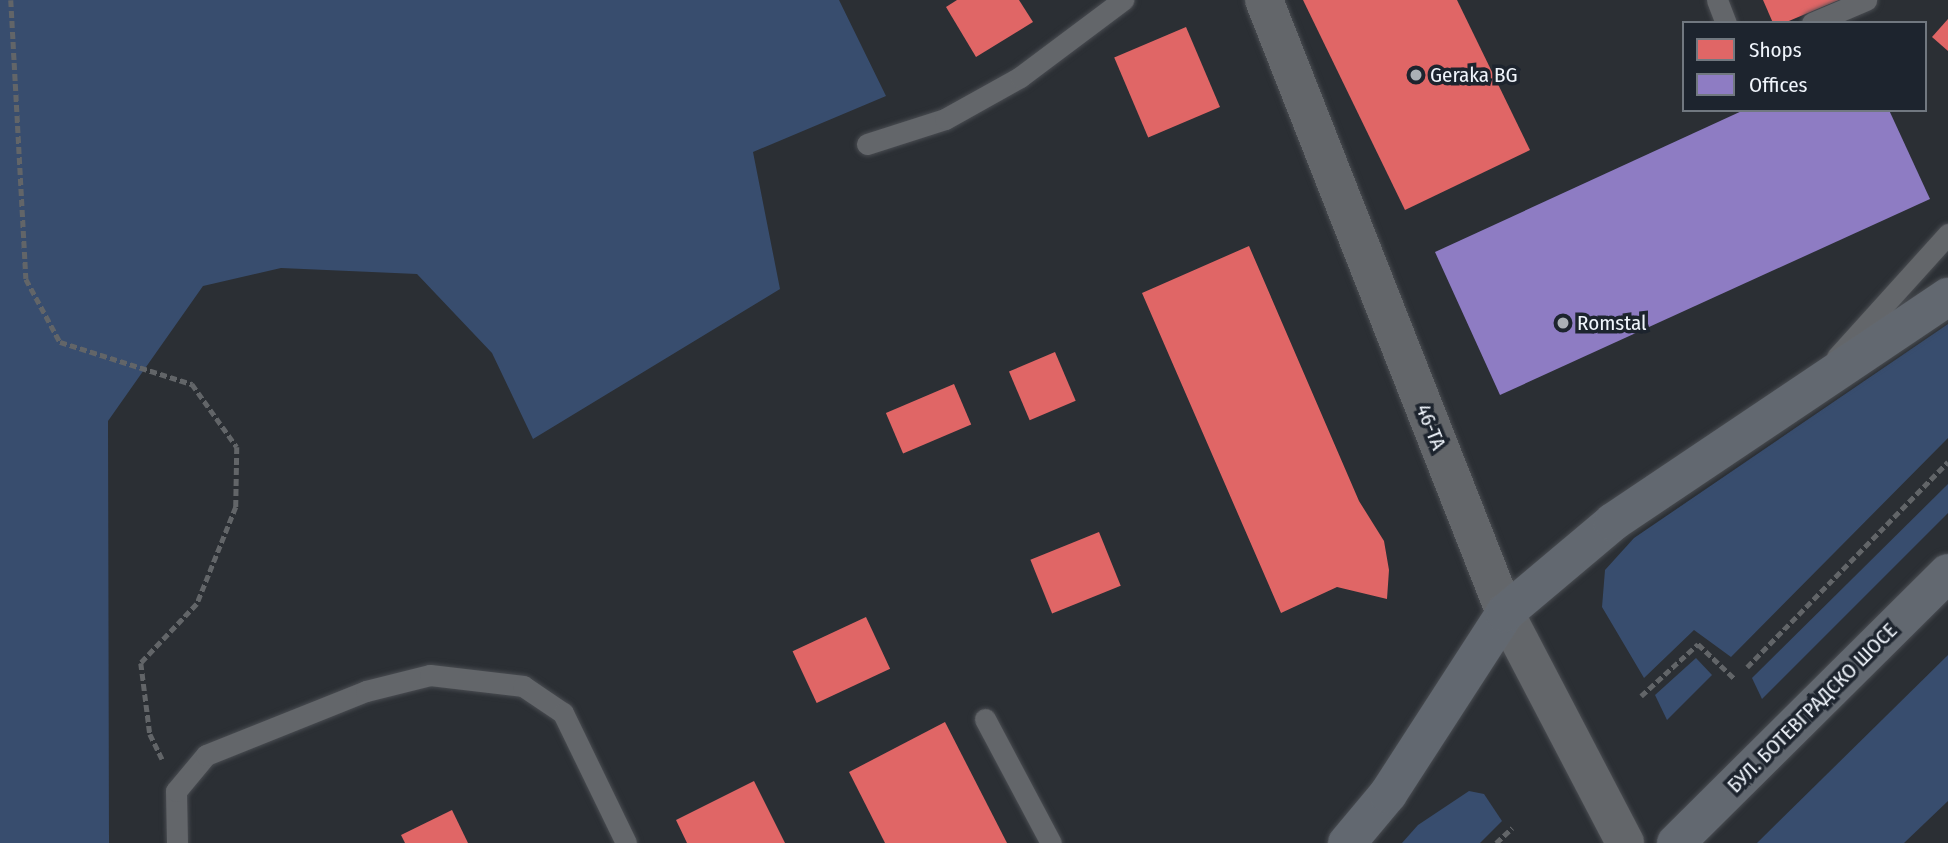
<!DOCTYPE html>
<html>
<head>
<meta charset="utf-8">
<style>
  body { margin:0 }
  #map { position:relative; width:1948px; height:843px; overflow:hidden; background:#2b2f34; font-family:"Fira Sans Condensed",sans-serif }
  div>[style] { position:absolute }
  .green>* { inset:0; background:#384d6e }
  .shops>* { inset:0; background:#e06666; transform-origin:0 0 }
  .offices>* { inset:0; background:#8e7cc3 }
  .path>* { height:4.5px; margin-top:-2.25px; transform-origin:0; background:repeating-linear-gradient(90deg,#626568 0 7px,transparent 0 10.5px) }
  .roads { filter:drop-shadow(0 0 2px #494c51) drop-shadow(0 0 2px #494c51) }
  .lane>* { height:21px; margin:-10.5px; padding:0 10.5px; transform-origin:10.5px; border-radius:10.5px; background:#63666a }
  .street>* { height:38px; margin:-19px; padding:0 19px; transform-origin:19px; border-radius:19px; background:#63666a }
  .secondary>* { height:38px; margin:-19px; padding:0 19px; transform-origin:19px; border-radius:19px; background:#63666a }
  .primary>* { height:38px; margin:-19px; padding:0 19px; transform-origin:19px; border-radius:19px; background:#626870 }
  .dots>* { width:19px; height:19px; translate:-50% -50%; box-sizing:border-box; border:4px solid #1d242e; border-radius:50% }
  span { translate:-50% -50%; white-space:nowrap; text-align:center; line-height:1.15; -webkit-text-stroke:7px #1d242e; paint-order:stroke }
  .poi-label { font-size:21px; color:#f0f5fc }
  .left { translate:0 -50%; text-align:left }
  .street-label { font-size:21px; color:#f0f5fc }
  .legend { position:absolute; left:1682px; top:21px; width:245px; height:91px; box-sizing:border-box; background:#1d242e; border:2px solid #717880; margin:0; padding:9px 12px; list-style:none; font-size:21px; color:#f0f5fc }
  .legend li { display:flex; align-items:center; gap:14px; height:35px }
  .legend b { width:35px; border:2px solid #717880 }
</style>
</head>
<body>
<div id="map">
  <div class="green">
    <div style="clip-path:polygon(0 0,839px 0,886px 96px,753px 152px,780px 289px,533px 439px,492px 353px,417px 274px,281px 268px,203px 286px,108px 421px,109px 843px,0 843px)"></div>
    <div style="clip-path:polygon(1948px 324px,1948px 438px,1731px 657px,1694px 630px,1644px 678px,1602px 607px,1605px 570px,1634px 538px)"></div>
    <div style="clip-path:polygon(1948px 484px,1948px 513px,1762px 699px,1752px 678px)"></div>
    <div style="clip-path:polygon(1948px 655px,1948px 801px,1904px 843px,1757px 843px)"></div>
    <div style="clip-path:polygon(1696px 658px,1712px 675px,1667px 720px,1655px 695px)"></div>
    <div style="clip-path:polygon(1469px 791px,1484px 794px,1502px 821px,1480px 843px,1402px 843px,1418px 825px)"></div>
  </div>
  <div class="shops">
    <div style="clip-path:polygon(957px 0,1019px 0,1033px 22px,976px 57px,946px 7px)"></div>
    <div style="clip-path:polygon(1303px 0,1457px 0,1530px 150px,1405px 210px)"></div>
    <div style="clip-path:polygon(1763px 0,1839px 0,1784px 23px,1773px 23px)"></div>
    <div style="clip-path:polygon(1948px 19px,1948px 51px,1932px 37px)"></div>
    <div style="left:1186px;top:27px;width:87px;height:78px;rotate:67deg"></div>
    <div style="clip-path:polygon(1249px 246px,1359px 501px,1384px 541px,1389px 570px,1387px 599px,1337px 587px,1281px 613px,1142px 293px)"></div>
    <div style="left:1055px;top:352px;width:53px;height:50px;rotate:67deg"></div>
    <div style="left:954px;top:384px;width:44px;height:74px;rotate:67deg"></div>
    <div style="left:1099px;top:532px;width:58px;height:74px;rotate:68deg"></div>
    <div style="left:866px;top:617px;width:57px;height:81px;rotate:65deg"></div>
    <div style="clip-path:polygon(945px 722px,1007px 843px,885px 843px,849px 772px)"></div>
    <div style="clip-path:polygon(754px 781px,785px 843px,687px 843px,676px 820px)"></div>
    <div style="clip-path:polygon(452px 810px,468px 843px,405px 843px,401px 835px)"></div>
  </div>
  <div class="offices">
    <div style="clip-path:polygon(1744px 110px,1889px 110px,1930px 199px,1500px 395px,1435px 252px)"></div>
  </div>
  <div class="path">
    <div style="left:11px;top:0;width:279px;rotate:86.9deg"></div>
    <div style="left:26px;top:279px;width:72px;rotate:61.6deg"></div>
    <div style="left:60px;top:342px;width:139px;rotate:17.7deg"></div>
    <div style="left:192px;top:384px;width:77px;rotate:54.5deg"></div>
    <div style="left:237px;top:447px;width:60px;rotate:91deg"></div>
    <div style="left:236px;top:507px;width:105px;rotate:111.9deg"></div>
    <div style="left:197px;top:604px;width:81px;rotate:133.5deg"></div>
    <div style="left:141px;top:663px;width:72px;rotate:82.8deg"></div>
    <div style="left:150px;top:734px;width:28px;rotate:64deg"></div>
    <div style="left:1747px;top:667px;width:287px;rotate:-45.6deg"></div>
    <div style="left:1641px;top:696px;width:77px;rotate:-42.4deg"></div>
    <div style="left:1698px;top:644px;width:51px;rotate:43.4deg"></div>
    <div style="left:1496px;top:843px;width:22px;rotate:-43deg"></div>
  </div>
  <div class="roads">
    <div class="lane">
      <div style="left:1717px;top:0;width:25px;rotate:69deg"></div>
      <div style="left:1812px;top:23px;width:59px;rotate:-23.1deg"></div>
      <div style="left:867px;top:144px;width:82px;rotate:-17.8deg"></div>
      <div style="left:945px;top:119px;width:86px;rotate:-29.2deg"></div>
      <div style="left:1020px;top:77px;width:129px;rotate:-36.8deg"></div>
      <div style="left:1837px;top:357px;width:166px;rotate:-47.9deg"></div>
      <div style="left:985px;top:719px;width:140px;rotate:62deg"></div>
      <div style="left:177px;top:843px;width:52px;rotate:-91.1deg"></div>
      <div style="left:176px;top:791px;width:47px;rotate:-50.2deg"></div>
      <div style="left:206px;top:755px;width:172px;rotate:-21.8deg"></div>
      <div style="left:366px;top:691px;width:66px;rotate:-14deg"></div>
      <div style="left:430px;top:675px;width:94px;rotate:6.7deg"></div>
      <div style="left:523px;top:686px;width:48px;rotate:34deg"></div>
      <div style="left:563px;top:713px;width:144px;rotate:64.1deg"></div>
    </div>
    <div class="street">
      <div style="left:1264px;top:0;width:659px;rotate:68.54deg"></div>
    </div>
    <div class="secondary">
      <div style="left:1505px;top:613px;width:259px;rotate:62.4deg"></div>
    </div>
    <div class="primary">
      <div style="left:1347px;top:843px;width:64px;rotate:-50.1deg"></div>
      <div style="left:1388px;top:794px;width:216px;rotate:-57.1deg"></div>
      <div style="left:1505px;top:613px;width:141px;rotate:-40.1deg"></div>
      <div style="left:1613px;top:522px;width:404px;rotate:-33.9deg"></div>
      <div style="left:1676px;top:843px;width:383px;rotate:-44.8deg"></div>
    </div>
  </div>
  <div class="dots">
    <div style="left:1416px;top:75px;background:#abb0b6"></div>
    <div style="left:1563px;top:323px;background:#abb0b6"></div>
  </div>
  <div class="poi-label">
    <span class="left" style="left:1430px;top:75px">Geraka BG</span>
    <span class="left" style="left:1577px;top:323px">Romstal</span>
  </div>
  <div class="street-label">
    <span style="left:1431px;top:427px;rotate:68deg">46-ТА</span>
    <span style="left:1812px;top:708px;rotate:-45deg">БУЛ. БОТЕВГРАДСКО ШОСЕ</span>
  </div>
  <ul class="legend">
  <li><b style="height:19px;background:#e06666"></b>Shops</li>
  <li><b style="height:19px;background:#8e7cc3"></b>Offices</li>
  </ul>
</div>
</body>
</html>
